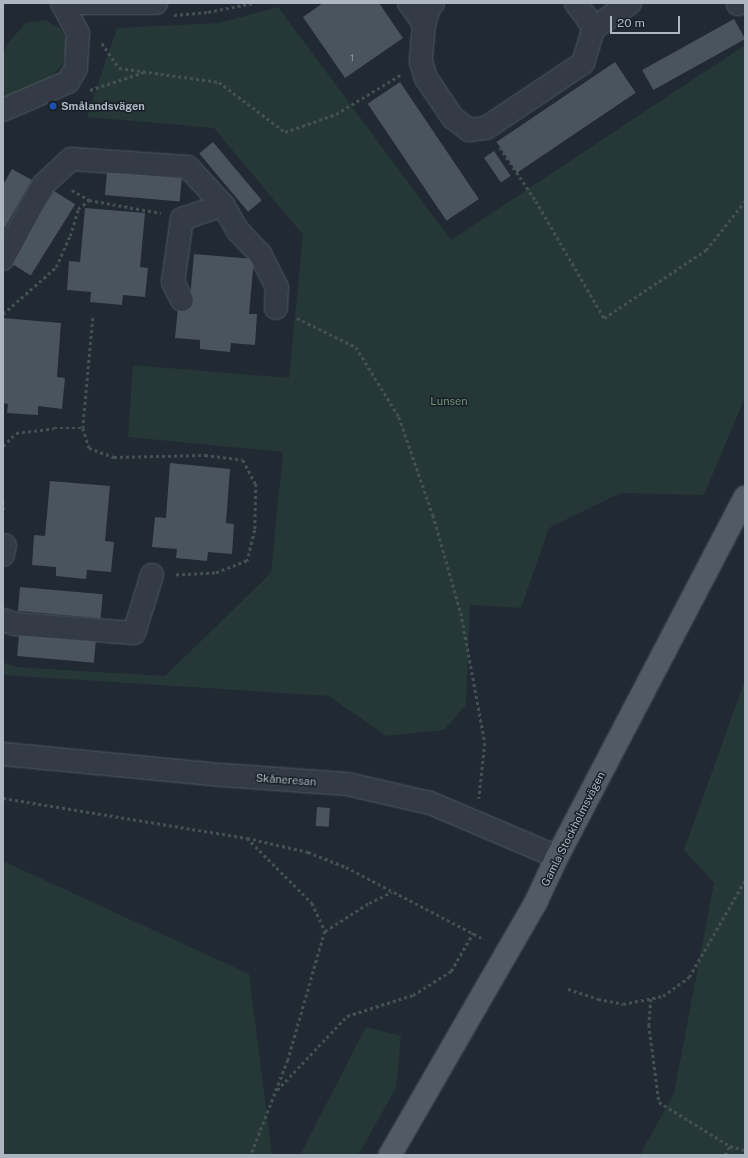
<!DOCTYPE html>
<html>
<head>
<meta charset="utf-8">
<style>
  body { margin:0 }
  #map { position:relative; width:748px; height:1158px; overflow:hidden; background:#212933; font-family:"Public Sans",sans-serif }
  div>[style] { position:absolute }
  .green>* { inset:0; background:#253736 }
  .building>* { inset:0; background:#49545f; transform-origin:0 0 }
  .path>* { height:2.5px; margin-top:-1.25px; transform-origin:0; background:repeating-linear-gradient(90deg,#425253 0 3px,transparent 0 6px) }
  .roads { filter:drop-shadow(0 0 1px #515962) drop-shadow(0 0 1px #515962) }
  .minor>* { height:22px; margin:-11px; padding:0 11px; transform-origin:11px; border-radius:11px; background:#343b44 }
  .major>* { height:22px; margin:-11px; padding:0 11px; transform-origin:11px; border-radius:11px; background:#525a64 }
  .dots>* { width:11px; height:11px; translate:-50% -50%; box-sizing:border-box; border:2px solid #192028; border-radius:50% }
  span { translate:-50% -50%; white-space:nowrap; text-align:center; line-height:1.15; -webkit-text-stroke:3px #192028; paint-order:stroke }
  .number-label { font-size:9px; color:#959ea8 }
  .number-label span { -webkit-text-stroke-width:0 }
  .poi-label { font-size:11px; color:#aeb6c1; font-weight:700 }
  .left { translate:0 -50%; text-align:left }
  .park-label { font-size:11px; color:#709476 }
  .street-label { font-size:11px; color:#aeb6c1 }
  .frame { position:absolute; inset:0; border:4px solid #aeb6c1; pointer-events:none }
  .scale { position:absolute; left:610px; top:16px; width:70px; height:18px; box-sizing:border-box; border:2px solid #aeb6c1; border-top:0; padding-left:5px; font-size:12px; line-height:14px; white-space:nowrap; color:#aeb6c1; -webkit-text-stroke:3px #192028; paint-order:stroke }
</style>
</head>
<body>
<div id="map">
  <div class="green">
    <div style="clip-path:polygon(278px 7px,451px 240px,745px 45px,745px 397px,704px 495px,620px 493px,549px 528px,521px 608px,470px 605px,466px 705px,444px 730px,386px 736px,329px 696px,3px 675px,3px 662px,16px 667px,165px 676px,271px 573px,283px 452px,128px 437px,133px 365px,289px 378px,303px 235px,214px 128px,87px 117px,117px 28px,219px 23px)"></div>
    <div style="clip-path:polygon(45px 20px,60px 28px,68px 43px,62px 65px,48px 80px,3px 98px,3px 54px,8px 43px,26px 23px)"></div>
    <div style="clip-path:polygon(745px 680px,745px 1155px,640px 1155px,674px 1093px,714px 883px,684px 850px)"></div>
    <div style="clip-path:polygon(3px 861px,249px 974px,272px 1155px,3px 1155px)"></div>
    <div style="clip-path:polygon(366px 1027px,401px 1036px,396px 1088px,358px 1155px,300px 1155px)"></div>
  </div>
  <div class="building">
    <div style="clip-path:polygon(323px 3px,379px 3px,403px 38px,345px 78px,303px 17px)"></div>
    <div style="left:734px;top:19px;width:23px;height:105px;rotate:61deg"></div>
    <div style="left:615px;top:62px;width:37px;height:143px;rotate:56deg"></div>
    <div style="left:400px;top:82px;width:141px;height:39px;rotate:56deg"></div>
    <div style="left:213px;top:142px;width:76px;height:18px;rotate:50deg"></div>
    <div style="left:494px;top:151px;width:30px;height:12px;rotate:56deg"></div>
    <div style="clip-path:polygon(12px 169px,32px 180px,3px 231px,3px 185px)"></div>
    <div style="left:107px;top:172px;width:75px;height:23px;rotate:5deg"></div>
    <div style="left:54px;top:191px;width:25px;height:84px;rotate:32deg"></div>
    <div style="clip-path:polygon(85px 208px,145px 213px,140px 267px,148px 268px,145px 297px,123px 295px,122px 305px,90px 302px,91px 292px,67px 290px,69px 261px,80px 262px)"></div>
    <div style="clip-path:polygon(194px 254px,254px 259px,249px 314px,257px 314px,255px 345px,231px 343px,230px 352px,200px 349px,200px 340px,175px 338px,178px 308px,189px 309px)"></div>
    <div style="clip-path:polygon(3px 318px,61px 323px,57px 377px,65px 378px,62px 409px,38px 406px,38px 415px,7px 413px,8px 404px,3px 403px)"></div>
    <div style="clip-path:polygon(170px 463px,230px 469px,226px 523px,234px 524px,232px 554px,208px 552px,207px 561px,176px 558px,177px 549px,152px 547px,155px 517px,166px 518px)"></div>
    <div style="clip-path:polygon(50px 481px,110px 486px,105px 541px,114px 542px,111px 572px,87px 570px,86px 579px,56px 576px,56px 567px,32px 565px,34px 535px,45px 536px)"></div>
    <div style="left:20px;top:587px;width:83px;height:24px;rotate:5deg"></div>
    <div style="left:19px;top:635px;width:77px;height:21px;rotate:5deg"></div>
    <div style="left:317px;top:807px;width:13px;height:19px;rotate:4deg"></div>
  </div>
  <div class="path">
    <div style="left:174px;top:15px;width:34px;rotate:-5deg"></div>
    <div style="left:208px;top:12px;width:46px;rotate:-11.3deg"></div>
    <div style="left:102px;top:43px;width:30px;rotate:56deg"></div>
    <div style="left:119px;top:68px;width:101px;rotate:8deg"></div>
    <div style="left:219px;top:82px;width:83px;rotate:37.1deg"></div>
    <div style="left:285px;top:132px;width:54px;rotate:-19.4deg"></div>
    <div style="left:336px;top:114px;width:77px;rotate:-31.2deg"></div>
    <div style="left:90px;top:90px;width:57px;rotate:-18.4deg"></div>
    <div style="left:500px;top:147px;width:65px;rotate:56.3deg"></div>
    <div style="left:536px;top:201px;width:135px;rotate:59.8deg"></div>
    <div style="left:604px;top:318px;width:123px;rotate:-33.7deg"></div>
    <div style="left:706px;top:250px;width:63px;rotate:-51.5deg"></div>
    <div style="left:72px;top:190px;width:20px;rotate:30deg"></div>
    <div style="left:89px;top:200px;width:73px;rotate:10.2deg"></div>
    <div style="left:3px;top:314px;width:71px;rotate:-41.6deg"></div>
    <div style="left:56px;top:267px;width:34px;rotate:-66deg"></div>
    <div style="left:70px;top:236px;width:28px;rotate:-73deg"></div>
    <div style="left:78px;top:209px;width:14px;rotate:-39deg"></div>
    <div style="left:93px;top:318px;width:110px;rotate:95.2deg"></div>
    <div style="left:83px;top:428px;width:21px;rotate:73deg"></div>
    <div style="left:89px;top:448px;width:27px;rotate:20deg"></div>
    <div style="left:114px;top:457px;width:91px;rotate:-1.3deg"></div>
    <div style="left:205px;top:455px;width:38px;rotate:7deg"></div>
    <div style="left:243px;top:460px;width:27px;rotate:62deg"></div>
    <div style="left:256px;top:484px;width:46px;rotate:91.2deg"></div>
    <div style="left:255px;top:530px;width:32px;rotate:104deg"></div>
    <div style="left:247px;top:561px;width:34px;rotate:159deg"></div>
    <div style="left:215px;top:573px;width:40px;rotate:177.1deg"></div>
    <div style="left:297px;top:318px;width:66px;rotate:26.2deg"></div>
    <div style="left:356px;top:347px;width:82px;rotate:58.4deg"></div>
    <div style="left:399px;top:417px;width:104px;rotate:70.9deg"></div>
    <div style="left:433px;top:515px;width:102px;rotate:74.1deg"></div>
    <div style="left:461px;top:613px;width:132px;rotate:79.5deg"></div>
    <div style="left:485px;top:743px;width:56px;rotate:96.1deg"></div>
    <div style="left:3px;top:446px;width:18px;rotate:-45deg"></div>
    <div style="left:16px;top:433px;width:38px;rotate:-7deg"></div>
    <div style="left:54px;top:428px;width:29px"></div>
    <div style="left:3px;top:501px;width:12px;rotate:85deg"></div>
    <div style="left:3px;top:798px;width:247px;rotate:9.3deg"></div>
    <div style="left:247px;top:838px;width:63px;rotate:12.9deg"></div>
    <div style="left:308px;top:852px;width:41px;rotate:21.5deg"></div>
    <div style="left:346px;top:867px;width:156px;rotate:27.6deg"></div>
    <div style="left:247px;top:838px;width:92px;rotate:45deg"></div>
    <div style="left:312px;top:903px;width:31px;rotate:65deg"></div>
    <div style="left:325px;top:931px;width:134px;rotate:106deg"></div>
    <div style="left:288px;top:1060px;width:102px;rotate:111.3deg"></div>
    <div style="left:325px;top:931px;width:52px;rotate:-32.5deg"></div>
    <div style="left:369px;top:903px;width:25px;rotate:-26deg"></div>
    <div style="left:568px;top:989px;width:32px;rotate:18deg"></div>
    <div style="left:598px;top:999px;width:25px;rotate:11deg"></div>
    <div style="left:623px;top:1004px;width:41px;rotate:-11.3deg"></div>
    <div style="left:663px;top:996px;width:32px;rotate:-36deg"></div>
    <div style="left:689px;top:977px;width:112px;rotate:-60deg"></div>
    <div style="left:651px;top:999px;width:26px;rotate:94deg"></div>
    <div style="left:649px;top:1025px;width:78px;rotate:82.6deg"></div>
    <div style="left:659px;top:1102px;width:84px;rotate:31.8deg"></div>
    <div style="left:730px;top:1146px;width:16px;rotate:15deg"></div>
    <div style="left:277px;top:1090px;width:102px;rotate:-46.6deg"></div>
    <div style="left:347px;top:1016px;width:69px;rotate:-17.7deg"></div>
    <div style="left:413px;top:995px;width:45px;rotate:-32.3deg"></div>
    <div style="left:451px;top:971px;width:44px;rotate:-59.9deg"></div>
    <div style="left:725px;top:1155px;width:10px;rotate:-61deg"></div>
  </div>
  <div class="roads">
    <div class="minor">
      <div style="left:62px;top:3px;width:94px"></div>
      <div style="left:409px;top:3px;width:26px;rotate:54deg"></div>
      <div style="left:433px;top:3px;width:4px;rotate:146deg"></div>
      <div style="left:430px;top:5px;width:20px;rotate:108deg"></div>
      <div style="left:424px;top:24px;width:38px;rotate:95deg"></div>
      <div style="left:421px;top:62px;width:17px;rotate:73deg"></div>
      <div style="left:426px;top:78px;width:48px;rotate:56deg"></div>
      <div style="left:453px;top:118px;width:20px;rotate:37deg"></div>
      <div style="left:469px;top:130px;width:17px;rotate:-7deg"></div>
      <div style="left:486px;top:128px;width:117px;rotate:-33.8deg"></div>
      <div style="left:583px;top:63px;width:37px;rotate:-73deg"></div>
      <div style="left:594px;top:28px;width:44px;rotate:-34.8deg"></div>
      <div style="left:576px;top:3px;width:31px;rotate:54deg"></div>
      <div style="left:738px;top:3px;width:1px;rotate:90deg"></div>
      <div style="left:3px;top:110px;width:71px;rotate:-23.3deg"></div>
      <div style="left:68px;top:82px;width:16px;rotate:-60deg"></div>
      <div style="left:76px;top:68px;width:35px;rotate:-87deg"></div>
      <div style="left:78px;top:33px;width:34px;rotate:-118deg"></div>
      <div style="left:3px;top:259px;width:84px;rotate:-61.6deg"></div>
      <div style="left:43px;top:185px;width:38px;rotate:-43deg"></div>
      <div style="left:71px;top:159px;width:117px;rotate:3.9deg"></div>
      <div style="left:188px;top:167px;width:52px;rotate:47.4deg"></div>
      <div style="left:223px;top:205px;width:30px;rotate:60deg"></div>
      <div style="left:238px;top:231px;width:32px;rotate:46deg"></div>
      <div style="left:260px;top:254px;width:37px;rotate:63deg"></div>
      <div style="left:277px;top:287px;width:21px;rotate:93deg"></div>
      <div style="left:182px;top:300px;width:20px;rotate:-117deg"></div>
      <div style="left:173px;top:282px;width:64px;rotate:-81.9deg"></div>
      <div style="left:182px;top:219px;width:43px;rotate:-18.9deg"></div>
      <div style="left:3px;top:555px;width:10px;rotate:-79deg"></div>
      <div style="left:3px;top:620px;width:13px;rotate:18deg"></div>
      <div style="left:15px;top:624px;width:119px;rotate:4.3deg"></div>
      <div style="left:134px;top:633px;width:61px;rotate:-72.8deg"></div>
      <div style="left:3px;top:754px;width:220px;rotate:5.5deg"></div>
      <div style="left:222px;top:775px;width:125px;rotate:4.1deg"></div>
      <div style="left:347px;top:784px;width:85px;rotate:12.9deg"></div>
      <div style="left:430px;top:803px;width:138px;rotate:23deg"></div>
    </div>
    <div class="major">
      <div style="left:390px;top:1155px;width:292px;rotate:-60deg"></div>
      <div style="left:536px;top:902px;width:50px;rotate:-65deg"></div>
      <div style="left:557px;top:857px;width:406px;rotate:-62.4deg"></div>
    </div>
  </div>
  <div class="dots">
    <div style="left:53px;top:106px;background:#1a4fb4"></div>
  </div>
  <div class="number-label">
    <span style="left:352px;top:58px">1</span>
  </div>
  <div class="poi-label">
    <span class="left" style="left:61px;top:106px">Smålandsvägen</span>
  </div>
  <div class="park-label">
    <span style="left:449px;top:401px">Lunsen</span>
  </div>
  <div class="street-label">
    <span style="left:286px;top:780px;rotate:4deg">Skåneresan</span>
    <span style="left:573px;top:829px;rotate:-63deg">Gamla Stockholmsvägen</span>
  </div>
  <div class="frame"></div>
  <div class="scale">20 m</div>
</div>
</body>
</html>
